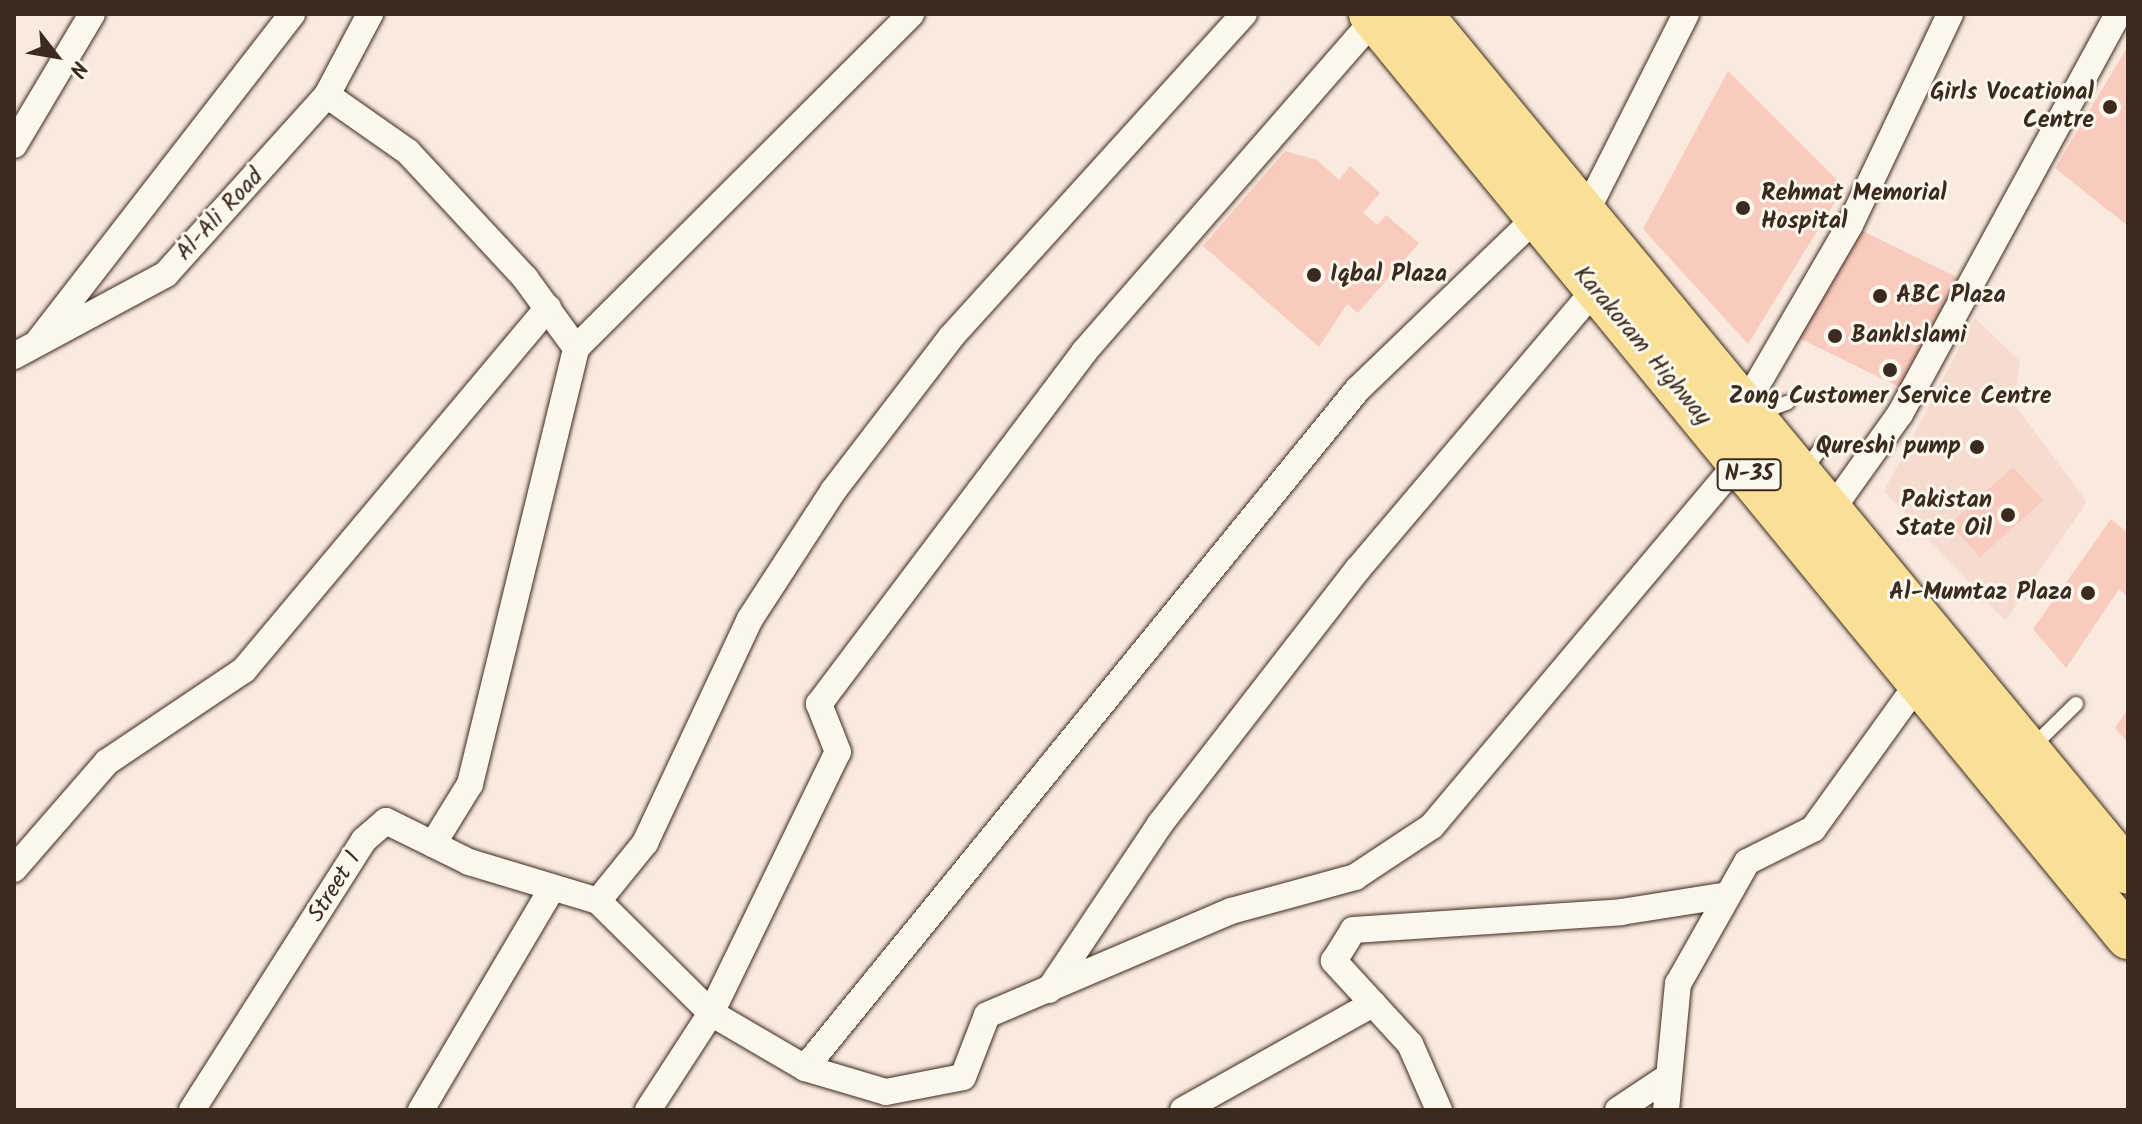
<!DOCTYPE html>
<html>
<head>
<meta charset="utf-8">
<style>
  body { margin:0 }
  #map { position:relative; width:2142px; height:1124px; overflow:hidden; background:#faeade; font-family:Kalam,sans-serif }
  div>[style] { position:absolute }
  .built>* { inset:0; background:#f6dcd0 }
  .building>* { inset:0; background:#f9cabe; transform-origin:0 0 }
  .roads { filter:drop-shadow(0 0 2px #3b2a1e) drop-shadow(0 0 2px #3b2a1e) }
  .service>* { height:14px; margin:-7px; padding:0 7px; transform-origin:7px; border-radius:7px; background:#fbf7ec }
  .minor>* { height:26px; margin:-13px; padding:0 13px; transform-origin:13px; border-radius:13px; background:#fbf7ec }
  .trunk>* { height:44px; margin:-22px; padding:0 22px; transform-origin:22px; border-radius:22px; background:#f9e096 }
  .dots>* { width:22px; height:22px; translate:-50% -50%; box-sizing:border-box; border:4px solid #fbf7ec; border-radius:50% }
  span { translate:-50% -50%; white-space:nowrap; text-align:center; line-height:1.15; -webkit-text-stroke:6px #fbf7ec; paint-order:stroke }
  .shield-label span { padding:2px 6px; background:#fbf7ec; border:2px solid; border-radius:6px; -webkit-text-stroke-width:0 }
  .shield-label { font-size:22px; color:#3b2a1e; font-weight:700 }
  .poi-label { font-size:24px; color:#3b2a1e; font-weight:700 }
  .right { translate:-100% -50%; text-align:right }
  .left { translate:0 -50%; text-align:left }
  .street-label { font-size:24px; color:#3b2a1e }
  .frame { position:absolute; inset:0; border:16px solid #3b2a1e; pointer-events:none }
  .north { position:absolute; left:16px; top:16px; width:80px; height:80px; -webkit-text-stroke:6px #fbf7ec; paint-order:stroke; rotate:121deg; font-size:22px; font-weight:700; line-height:32px; text-align:center; color:#3b2a1e }
  .north::after { content:''; display:block; margin:auto; width:28px; height:36px; background:#3b2a1e; clip-path:polygon(50% 0,100% 100%,50% 72%,0 100%) }
</style>
</head>
<body>
<div id="map">
  <div class="built">
    <div style="clip-path:polygon(1975px 318px,2020px 361px,2014px 404px,2087px 502px,2005px 621px,1884px 491px)"></div>
  </div>
  <div class="building">
    <div style="clip-path:polygon(2128px 46px,2128px 226px,2055px 168px)"></div>
    <div style="clip-path:polygon(1728px 71px,1844px 187px,1748px 344px,1643px 229px)"></div>
    <div style="clip-path:polygon(1285px 151px,1317px 160px,1339px 180px,1350px 166px,1380px 193px,1363px 213px,1377px 225px,1386px 215px,1419px 243px,1358px 313px,1347px 304px,1319px 347px,1203px 246px)"></div>
    <div style="left:1850px;top:225px;width:120px;height:124px;rotate:26deg"></div>
    <div style="left:2013px;top:467px;width:45px;height:85px;rotate:48deg"></div>
    <div style="clip-path:polygon(2111px 519px,2128px 533px,2128px 597px,2119px 589px,2066px 668px,2033px 629px)"></div>
    <div style="clip-path:polygon(2128px 709px,2128px 743px,2115px 728px)"></div>
  </div>
  <div class="roads">
    <div class="service">
      <div style="left:1759px;top:413px;width:30px;rotate:-20deg"></div>
      <div style="left:1805px;top:470px;width:31px;rotate:-54deg"></div>
      <div style="left:2031px;top:748px;width:63px;rotate:-44.4deg"></div>
    </div>
    <div class="minor">
      <div style="left:327px;top:95px;width:99px;rotate:35.1deg"></div>
      <div style="left:408px;top:152px;width:172px;rotate:47.1deg"></div>
      <div style="left:525px;top:278px;width:87px;rotate:53.9deg"></div>
      <div style="left:14px;top:145px;width:152px;rotate:-59.2deg"></div>
      <div style="left:1585px;top:214px;width:224px;rotate:-63.2deg"></div>
      <div style="left:37px;top:343px;width:416px;rotate:-52.2deg"></div>
      <div style="left:14px;top:356px;width:173px;rotate:-28.3deg"></div>
      <div style="left:166px;top:274px;width:241px;rotate:-48deg"></div>
      <div style="left:327px;top:95px;width:92px;rotate:-62deg"></div>
      <div style="left:1744px;top:407px;width:211px;rotate:-59.8deg"></div>
      <div style="left:1850px;top:225px;width:233px;rotate:-64.6deg"></div>
      <div style="left:1830px;top:512px;width:120px;rotate:-54.5deg"></div>
      <div style="left:1900px;top:414px;width:456px;rotate:-61.4deg"></div>
      <div style="left:433px;top:844px;width:70px;rotate:-58.3deg"></div>
      <div style="left:470px;top:784px;width:449px;rotate:-76.3deg"></div>
      <div style="left:576px;top:348px;width:473px;rotate:-44.9deg"></div>
      <div style="left:14px;top:869px;width:142px;rotate:-49deg"></div>
      <div style="left:107px;top:762px;width:165px;rotate:-33.9deg"></div>
      <div style="left:244px;top:670px;width:473px;rotate:-50deg"></div>
      <div style="left:598px;top:901px;width:75px;rotate:-51deg"></div>
      <div style="left:645px;top:843px;width:247px;rotate:-64.9deg"></div>
      <div style="left:750px;top:619px;width:153px;rotate:-57deg"></div>
      <div style="left:833px;top:491px;width:194px;rotate:-52.5deg"></div>
      <div style="left:951px;top:337px;width:436px;rotate:-47.8deg"></div>
      <div style="left:1049px;top:990px;width:200px;rotate:-56.2deg"></div>
      <div style="left:1160px;top:824px;width:323px;rotate:-52.2deg"></div>
      <div style="left:1358px;top:569px;width:366px;rotate:-49.7deg"></div>
      <div style="left:805px;top:1068px;width:876px;rotate:-50.84deg"></div>
      <div style="left:1358px;top:389px;width:247px;rotate:-43.9deg"></div>
      <div style="left:192px;top:1110px;width:320px;rotate:-57.5deg"></div>
      <div style="left:364px;top:840px;width:29px;rotate:-41deg"></div>
      <div style="left:386px;top:821px;width:93px;rotate:26.3deg"></div>
      <div style="left:469px;top:862px;width:135px;rotate:16.8deg"></div>
      <div style="left:598px;top:901px;width:159px;rotate:44.7deg"></div>
      <div style="left:711px;top:1013px;width:109px;rotate:30.3deg"></div>
      <div style="left:805px;top:1068px;width:84px;rotate:16.5deg"></div>
      <div style="left:886px;top:1092px;width:78px;rotate:-11deg"></div>
      <div style="left:963px;top:1077px;width:66px;rotate:-68.8deg"></div>
      <div style="left:987px;top:1015px;width:265px;rotate:-23.1deg"></div>
      <div style="left:1231px;top:911px;width:129px;rotate:-15.3deg"></div>
      <div style="left:1355px;top:877px;width:92px;rotate:-33.5deg"></div>
      <div style="left:1432px;top:826px;width:476px;rotate:-49.9deg"></div>
      <div style="left:421px;top:1110px;width:256px;rotate:-59.4deg"></div>
      <div style="left:648px;top:1110px;width:116px;rotate:-57deg"></div>
      <div style="left:711px;top:1013px;width:290px;rotate:-64.1deg"></div>
      <div style="left:838px;top:752px;width:52px;rotate:-111.6deg"></div>
      <div style="left:819px;top:704px;width:441px;rotate:-53deg"></div>
      <div style="left:1084px;top:352px;width:442px;rotate:-48.9deg"></div>
      <div style="left:1183px;top:1110px;width:218px;rotate:-29.2deg"></div>
      <div style="left:1439px;top:1110px;width:72px;rotate:-113.7deg"></div>
      <div style="left:1410px;top:1044px;width:113px;rotate:-132.5deg"></div>
      <div style="left:1334px;top:961px;width:36px;rotate:-58deg"></div>
      <div style="left:1353px;top:930px;width:269px;rotate:-3.8deg"></div>
      <div style="left:1621px;top:912px;width:108px;rotate:-9deg"></div>
      <div style="left:1618px;top:1110px;width:60px;rotate:-33.4deg"></div>
      <div style="left:1666px;top:1110px;width:127px;rotate:-84.6deg"></div>
      <div style="left:1678px;top:984px;width:140px;rotate:-60.5deg"></div>
      <div style="left:1747px;top:862px;width:74px;rotate:-26.6deg"></div>
      <div style="left:1813px;top:829px;width:181px;rotate:-54.2deg"></div>
    </div>
    <div class="trunk">
      <div style="left:1371px;top:14px;width:1194px;rotate:50.64deg"></div>
      <div style="left:1420px;top:14px;width:1112px;rotate:50.47deg"></div>
    </div>
  </div>
  <div class="dots">
    <div style="left:2110px;top:107px;background:#3b2a1e"></div>
    <div style="left:1743px;top:208px;background:#3b2a1e"></div>
    <div style="left:1314px;top:275px;background:#3b2a1e"></div>
    <div style="left:1880px;top:296px;background:#3b2a1e"></div>
    <div style="left:1835px;top:336px;background:#3b2a1e"></div>
    <div style="left:1890px;top:370px;background:#3b2a1e"></div>
    <div style="left:1977px;top:447px;background:#3b2a1e"></div>
    <div style="left:2008px;top:515px;background:#3b2a1e"></div>
    <div style="left:2088px;top:593px;background:#3b2a1e"></div>
  </div>
  <div class="shield-label">
    <span style="left:1749px;top:475px">N-35</span>
  </div>
  <div class="poi-label">
    <span class="right" style="left:2094px;top:107px">Girls Vocational<br>Centre</span>
    <span class="left" style="left:1761px;top:208px">Rehmat Memorial<br>Hospital</span>
    <span class="left" style="left:1330px;top:275px">Iqbal Plaza</span>
    <span class="left" style="left:1896px;top:296px">ABC Plaza</span>
    <span class="left" style="left:1851px;top:336px">BankIslami</span>
    <span style="left:1890px;top:397px">Zong Customer Service Centre</span>
    <span class="right" style="left:1961px;top:447px">Qureshi pump</span>
    <span class="right" style="left:1992px;top:515px">Pakistan<br>State Oil</span>
    <span class="right" style="left:2072px;top:593px">Al-Mumtaz Plaza</span>
  </div>
  <div class="street-label">
    <span style="left:220px;top:215px;rotate:-47deg">Al-Ali Road</span>
    <span style="left:1642px;top:346px;rotate:50deg">Karakoram Highway</span>
    <span style="left:335px;top:887px;rotate:-58deg">Street 1</span>
  </div>
  <div class="frame"></div>
  <div class="north">N</div>
</div>
</body>
</html>
